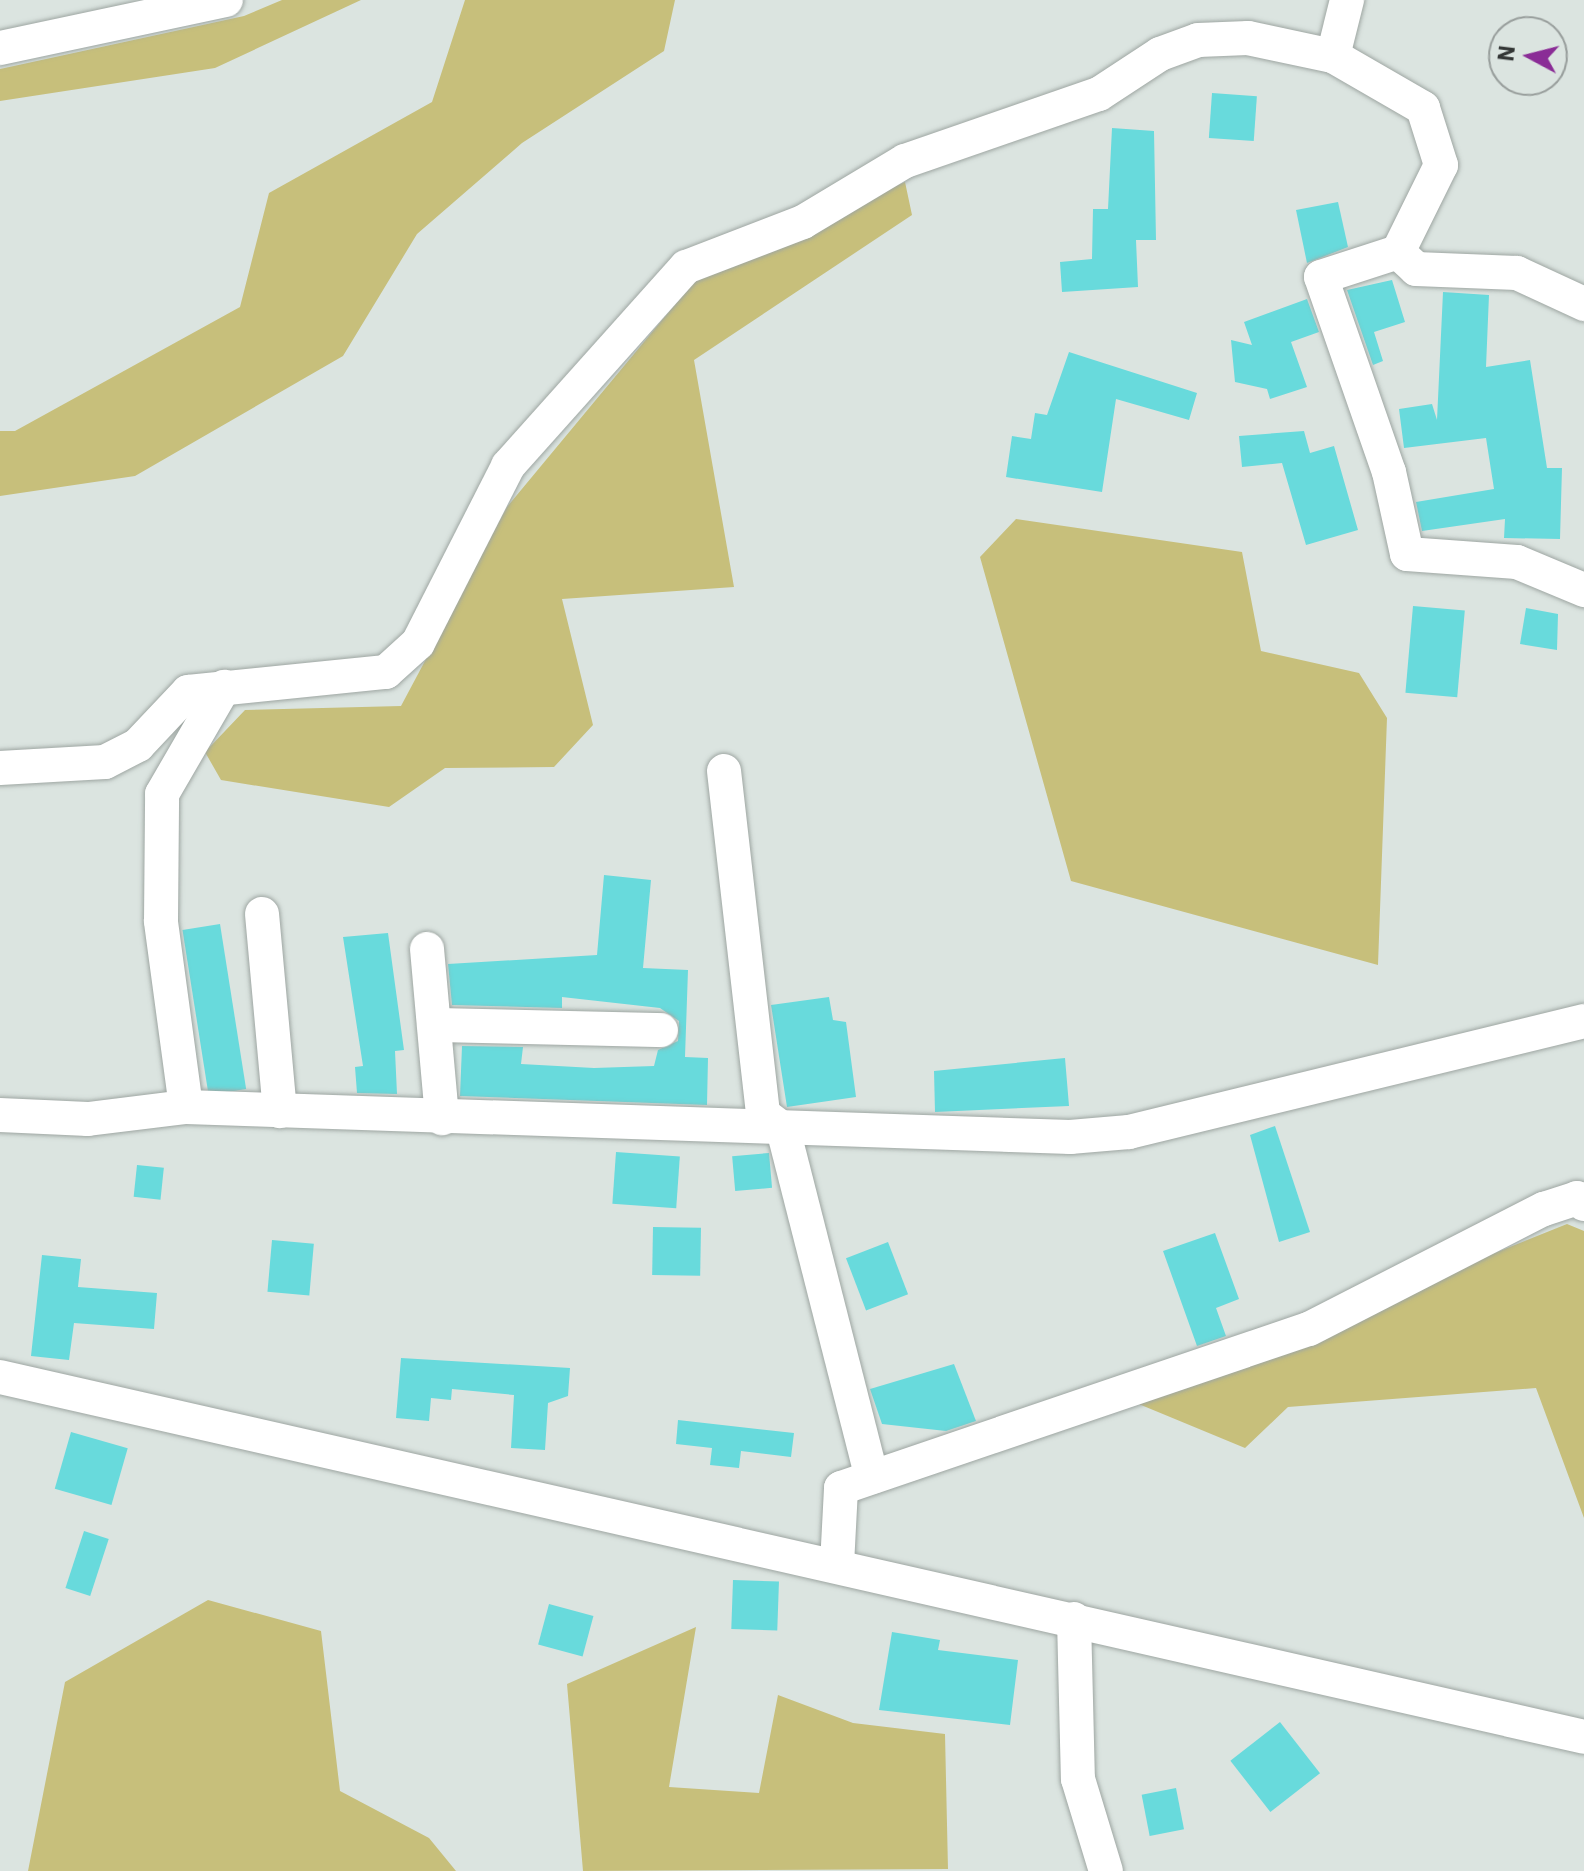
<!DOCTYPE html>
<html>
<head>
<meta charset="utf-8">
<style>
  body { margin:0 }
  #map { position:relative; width:1584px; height:1871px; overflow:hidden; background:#dbe4e0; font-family:"IBM Plex Sans",sans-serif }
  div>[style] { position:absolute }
  .green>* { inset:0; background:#c7bf7b }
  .building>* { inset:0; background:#68dadc; transform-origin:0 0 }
  .roads { filter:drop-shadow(0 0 2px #9ea6a2) drop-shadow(0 0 2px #9ea6a2) }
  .minor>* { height:34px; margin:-17px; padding:0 17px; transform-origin:17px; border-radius:17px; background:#fff }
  span { translate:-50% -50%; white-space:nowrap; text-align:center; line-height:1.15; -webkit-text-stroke:6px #dbe4e0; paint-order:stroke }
  .north { position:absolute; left:1488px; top:16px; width:80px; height:80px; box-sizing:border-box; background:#dbe4e0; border:2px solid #989e9c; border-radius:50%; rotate:277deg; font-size:22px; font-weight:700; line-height:32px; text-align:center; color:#333635 }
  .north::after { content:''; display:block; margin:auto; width:28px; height:36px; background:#8a2c96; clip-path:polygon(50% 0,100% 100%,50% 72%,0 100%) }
</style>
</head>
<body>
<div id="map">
  <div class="green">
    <div style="clip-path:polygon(282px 0,361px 0,215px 68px,0 101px,0 69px,244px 16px)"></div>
    <div style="clip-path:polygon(465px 0,675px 0,664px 51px,522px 143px,417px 234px,343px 356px,135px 476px,0 496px,0 431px,15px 431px,240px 307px,269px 193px,432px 102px)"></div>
    <div style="clip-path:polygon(905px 182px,912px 215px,694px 360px,734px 587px,562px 599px,593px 725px,554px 767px,445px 768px,389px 807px,221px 780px,205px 752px,245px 710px,401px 706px,507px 507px,702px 272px)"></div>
    <div style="clip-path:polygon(1016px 519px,1242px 552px,1261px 651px,1359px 673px,1387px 718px,1378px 965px,1071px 881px,980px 557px)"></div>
    <div style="clip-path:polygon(1567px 1224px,1584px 1231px,1584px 1518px,1536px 1388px,1288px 1407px,1245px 1448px,1129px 1400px)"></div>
    <div style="clip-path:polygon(208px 1600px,321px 1631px,340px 1791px,429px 1838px,456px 1871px,28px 1871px,65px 1682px)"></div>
    <div style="clip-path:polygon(696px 1627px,669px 1787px,759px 1793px,778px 1695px,853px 1723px,945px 1734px,948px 1869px,583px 1871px,567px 1684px)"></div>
  </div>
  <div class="building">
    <div style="left:1212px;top:93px;width:45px;height:45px;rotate:4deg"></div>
    <div style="clip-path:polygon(1112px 128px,1154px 131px,1156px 240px,1136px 240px,1138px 287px,1062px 292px,1060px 262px,1092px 259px,1093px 209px,1108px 209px)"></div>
    <div style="clip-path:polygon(1338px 202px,1348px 247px,1307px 263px,1296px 210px)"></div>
    <div style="clip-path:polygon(1392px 280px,1405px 322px,1374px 332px,1383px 361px,1373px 365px,1347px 290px)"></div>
    <div style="clip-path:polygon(1443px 292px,1489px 295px,1486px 367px,1530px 360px,1547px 468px,1562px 468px,1560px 539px,1504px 538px,1505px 519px,1422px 531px,1416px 502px,1494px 489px,1486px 438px,1404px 448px,1399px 409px,1432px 404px,1437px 420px)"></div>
    <div style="clip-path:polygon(1307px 299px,1319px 332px,1291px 342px,1307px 387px,1270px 399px,1267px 389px,1235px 382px,1231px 340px,1252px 345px,1244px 322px)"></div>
    <div style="clip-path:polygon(1069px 352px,1197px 393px,1189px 420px,1116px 399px,1102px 492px,1006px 477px,1012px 436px,1031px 439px,1035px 413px,1047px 415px)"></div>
    <div style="clip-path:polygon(1304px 431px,1310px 453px,1334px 446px,1358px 530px,1306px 545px,1282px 463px,1242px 467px,1239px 436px)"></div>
    <div style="left:1413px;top:606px;width:52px;height:87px;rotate:5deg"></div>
    <div style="clip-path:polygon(1526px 608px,1558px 614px,1557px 650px,1520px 644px)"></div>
    <div style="clip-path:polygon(604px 875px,651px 880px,643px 968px,688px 970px,685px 1057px,708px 1058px,707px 1105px,460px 1096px,462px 1046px,523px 1047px,521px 1064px,594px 1068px,654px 1066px,658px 1050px,678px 1041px,679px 1021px,660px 1008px,562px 997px,562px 1008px,452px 1005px,448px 964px,597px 955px)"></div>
    <div style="left:220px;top:924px;width:167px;height:38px;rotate:81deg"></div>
    <div style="clip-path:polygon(388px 933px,404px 1050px,395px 1051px,397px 1094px,357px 1093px,355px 1067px,363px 1066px,343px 937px)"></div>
    <div style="clip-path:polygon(829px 997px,833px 1020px,846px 1022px,856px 1097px,787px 1107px,771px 1005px)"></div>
    <div style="clip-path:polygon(1065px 1058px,1069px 1106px,935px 1112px,934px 1071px)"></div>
    <div style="clip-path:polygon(1275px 1126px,1310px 1232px,1279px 1242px,1250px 1135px)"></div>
    <div style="left:616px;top:1152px;width:64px;height:52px;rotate:4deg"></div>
    <div style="left:769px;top:1153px;width:35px;height:37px;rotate:85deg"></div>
    <div style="left:137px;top:1165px;width:27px;height:32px;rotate:6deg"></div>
    <div style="left:653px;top:1227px;width:48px;height:48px;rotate:1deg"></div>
    <div style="clip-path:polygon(1215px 1233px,1239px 1299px,1216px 1308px,1226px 1336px,1197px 1346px,1163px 1251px)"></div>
    <div style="left:272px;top:1240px;width:42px;height:52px;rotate:5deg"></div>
    <div style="left:888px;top:1242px;width:56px;height:45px;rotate:69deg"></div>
    <div style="clip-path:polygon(42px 1255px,81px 1259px,78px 1287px,157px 1293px,154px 1329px,74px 1323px,69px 1360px,31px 1356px)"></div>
    <div style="clip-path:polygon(401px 1358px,570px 1368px,568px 1396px,548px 1403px,545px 1450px,511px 1448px,514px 1395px,452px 1389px,451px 1400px,431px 1398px,429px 1421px,396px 1418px)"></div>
    <div style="clip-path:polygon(954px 1364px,976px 1421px,946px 1431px,882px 1424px,870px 1389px)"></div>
    <div style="clip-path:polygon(678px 1420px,794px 1433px,791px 1457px,741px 1451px,739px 1468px,710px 1465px,712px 1448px,676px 1444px)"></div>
    <div style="left:71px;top:1432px;width:59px;height:59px;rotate:16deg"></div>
    <div style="left:84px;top:1531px;width:26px;height:60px;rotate:18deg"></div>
    <div style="left:733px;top:1580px;width:46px;height:49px;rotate:2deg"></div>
    <div style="left:549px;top:1604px;width:46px;height:42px;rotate:15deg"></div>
    <div style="clip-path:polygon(892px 1632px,940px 1640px,938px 1650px,1018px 1660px,1010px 1725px,879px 1710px)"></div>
    <div style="left:1280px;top:1722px;width:65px;height:63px;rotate:52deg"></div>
    <div style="left:1176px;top:1788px;width:42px;height:35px;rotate:79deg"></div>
  </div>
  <div class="roads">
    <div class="minor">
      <div style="left:0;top:48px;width:231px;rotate:-12deg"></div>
      <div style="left:1333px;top:56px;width:58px;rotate:-76deg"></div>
      <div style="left:1398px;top:252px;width:81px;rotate:162deg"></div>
      <div style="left:1321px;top:277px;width:207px;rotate:70.8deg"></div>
      <div style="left:1389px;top:472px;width:84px;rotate:77.6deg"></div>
      <div style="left:1407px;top:554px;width:110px;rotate:4.2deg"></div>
      <div style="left:1517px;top:562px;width:73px;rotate:22.7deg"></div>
      <div style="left:0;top:768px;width:105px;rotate:-3.3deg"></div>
      <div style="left:105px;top:762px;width:37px;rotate:-27deg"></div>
      <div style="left:138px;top:745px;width:73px;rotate:-46.7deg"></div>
      <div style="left:188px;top:692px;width:199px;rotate:-5.8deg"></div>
      <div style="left:386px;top:672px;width:43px;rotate:-42.2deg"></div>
      <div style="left:418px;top:643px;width:199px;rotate:-63deg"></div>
      <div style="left:508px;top:466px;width:267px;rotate:-48.2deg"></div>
      <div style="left:686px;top:267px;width:125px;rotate:-21deg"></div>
      <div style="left:803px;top:222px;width:119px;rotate:-30.9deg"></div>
      <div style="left:905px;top:161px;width:205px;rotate:-19.1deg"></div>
      <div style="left:1099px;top:94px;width:73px;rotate:-33.3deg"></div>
      <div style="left:1160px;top:54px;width:40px;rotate:-20.2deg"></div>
      <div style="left:1198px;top:40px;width:50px;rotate:-2.3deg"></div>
      <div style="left:1248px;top:38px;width:87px;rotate:12deg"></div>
      <div style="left:1333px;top:56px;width:104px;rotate:30deg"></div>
      <div style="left:1423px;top:108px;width:60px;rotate:72.5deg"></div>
      <div style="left:1441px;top:165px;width:97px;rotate:116.3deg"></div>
      <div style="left:1398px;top:252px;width:25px;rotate:43deg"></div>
      <div style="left:1416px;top:269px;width:101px;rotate:2.3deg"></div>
      <div style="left:1517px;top:273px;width:74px;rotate:24.8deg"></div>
      <div style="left:724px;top:771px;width:345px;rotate:83.5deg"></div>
      <div style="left:763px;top:1114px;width:25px;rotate:37deg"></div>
      <div style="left:783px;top:1129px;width:359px;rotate:75.7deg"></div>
      <div style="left:262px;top:914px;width:198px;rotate:84.8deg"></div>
      <div style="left:427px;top:949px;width:170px;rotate:84.9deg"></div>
      <div style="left:434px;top:1025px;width:227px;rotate:1.3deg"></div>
      <div style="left:186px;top:1107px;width:188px;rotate:-97.7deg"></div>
      <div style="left:161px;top:921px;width:127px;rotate:-89.5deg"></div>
      <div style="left:162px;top:794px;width:124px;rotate:-59.9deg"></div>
      <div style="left:0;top:1115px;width:88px;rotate:2.6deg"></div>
      <div style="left:88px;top:1119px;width:99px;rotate:-7deg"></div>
      <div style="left:186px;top:1107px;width:885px;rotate:1.94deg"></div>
      <div style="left:1070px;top:1137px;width:59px;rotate:-4.8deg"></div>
      <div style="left:1129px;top:1132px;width:468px;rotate:-13.7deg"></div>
      <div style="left:0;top:1377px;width:1624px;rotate:12.8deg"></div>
      <div style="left:837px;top:1565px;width:77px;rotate:-87deg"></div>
      <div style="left:841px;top:1488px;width:494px;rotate:-18.8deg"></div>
      <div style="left:1309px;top:1329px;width:264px;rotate:-27.1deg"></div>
      <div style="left:1544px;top:1209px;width:35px;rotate:-18deg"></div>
      <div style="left:1577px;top:1198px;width:9px;rotate:41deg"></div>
      <div style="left:1074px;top:1619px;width:160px;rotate:88.6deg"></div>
      <div style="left:1078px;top:1779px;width:96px;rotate:73.1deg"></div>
    </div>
  </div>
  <div class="north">N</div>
</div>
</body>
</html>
